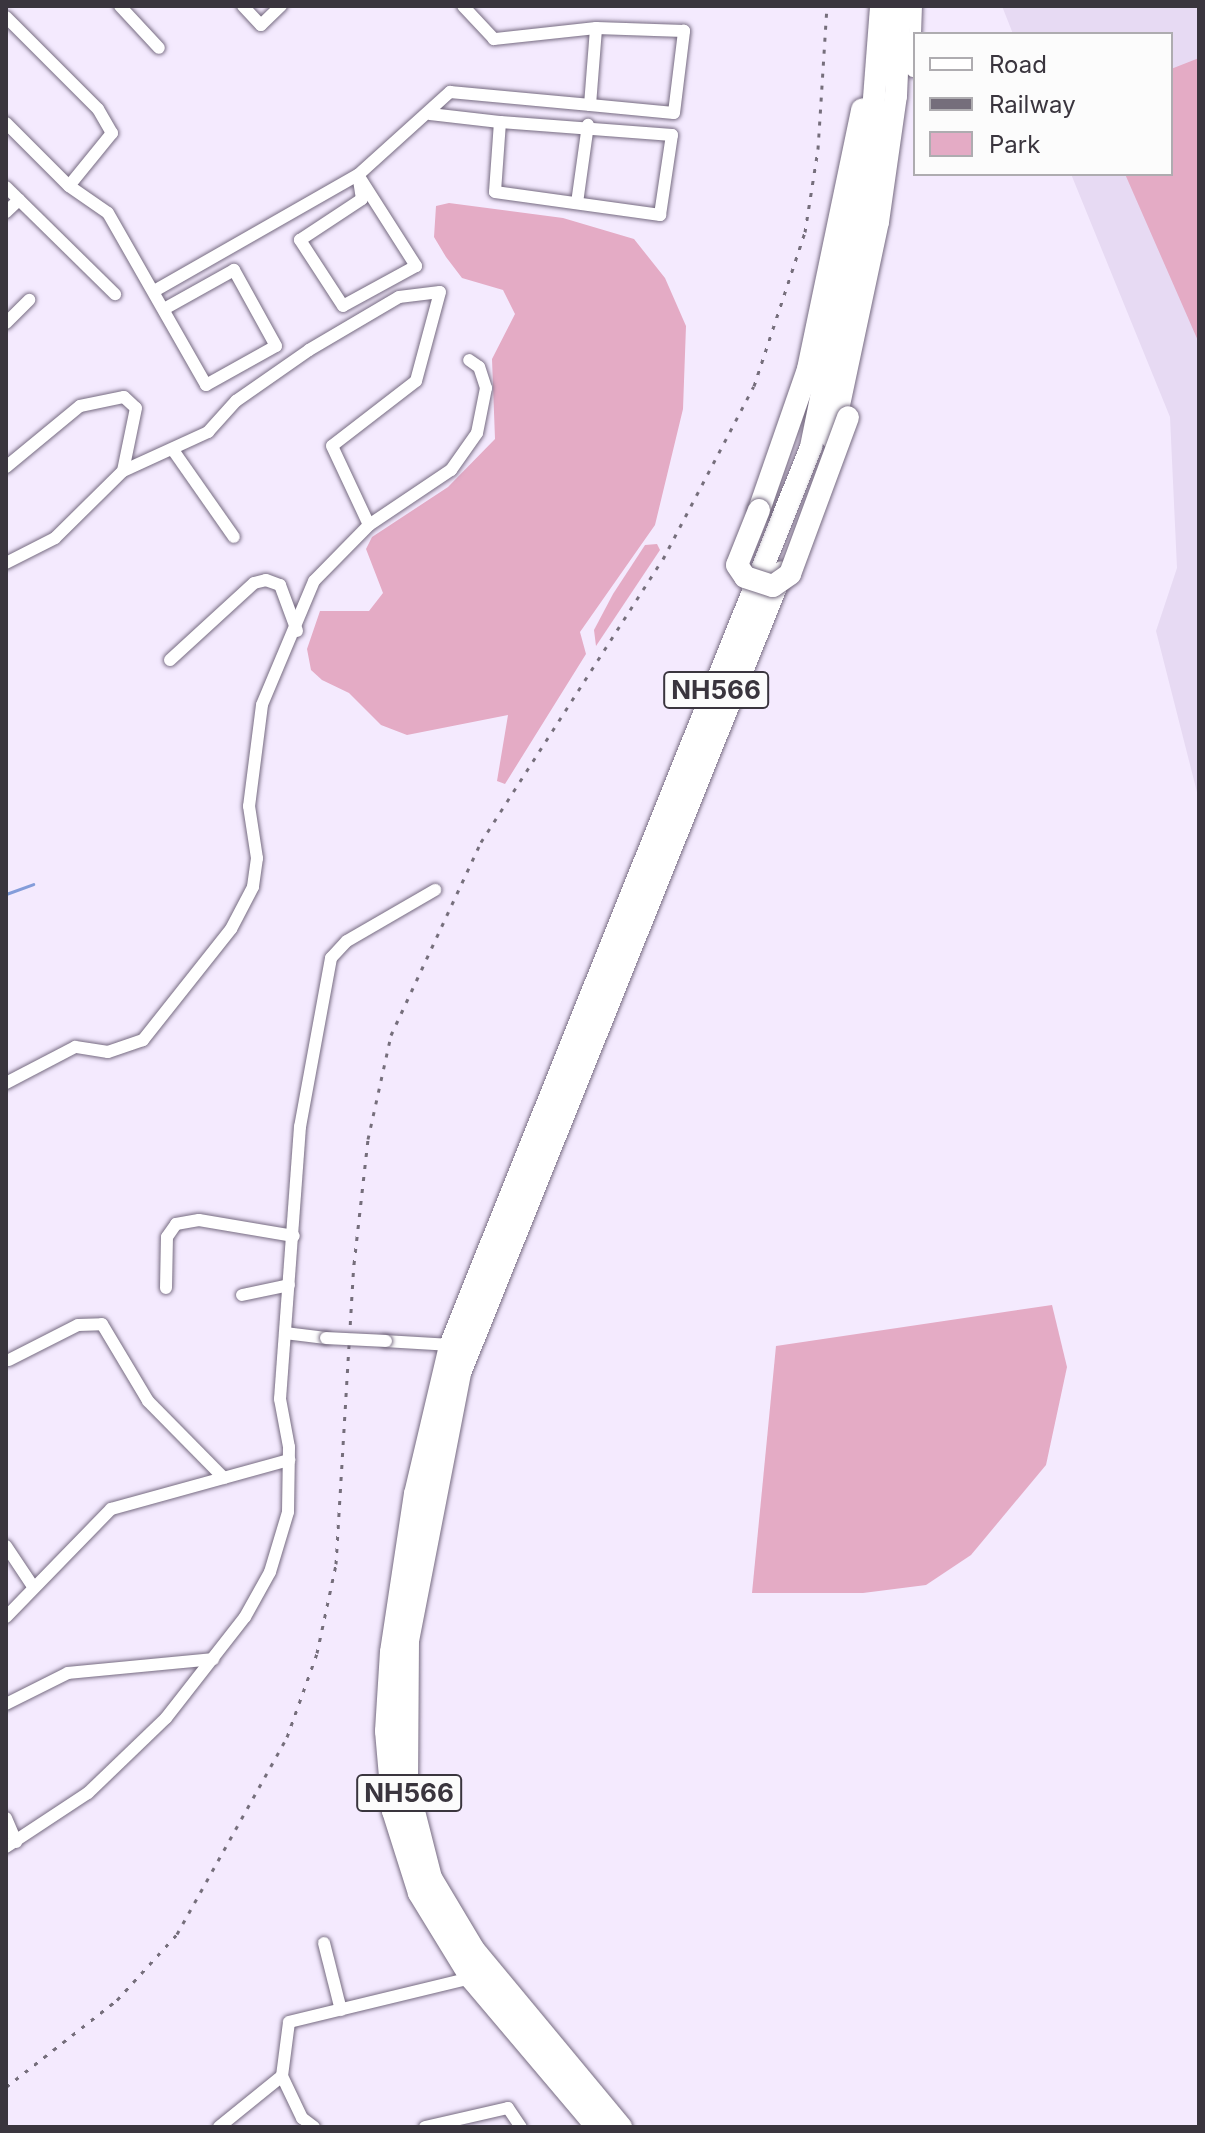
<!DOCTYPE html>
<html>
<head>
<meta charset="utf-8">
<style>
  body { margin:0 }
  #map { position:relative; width:1205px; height:2133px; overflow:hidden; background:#f4eafe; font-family:Inter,sans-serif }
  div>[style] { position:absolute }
  .built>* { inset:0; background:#e7daf3 }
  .green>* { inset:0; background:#e4abc5 }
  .stream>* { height:3px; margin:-1.5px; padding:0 1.5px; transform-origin:1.5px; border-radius:1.5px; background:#849dda }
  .roads { filter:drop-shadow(0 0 2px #766b81) drop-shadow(0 0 2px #766b81) }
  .street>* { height:12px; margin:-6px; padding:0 6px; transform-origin:6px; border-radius:6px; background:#fff }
  .highway>* { height:22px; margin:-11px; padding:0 11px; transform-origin:11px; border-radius:11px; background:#fff }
  .rail>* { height:3px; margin-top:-1.5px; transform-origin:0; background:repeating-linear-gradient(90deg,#756e7b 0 4px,transparent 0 12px) }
  .bridges { filter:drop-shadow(0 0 2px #766b81) drop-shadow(0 0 2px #766b81) }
  .street-bridge>* { height:12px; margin:-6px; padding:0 6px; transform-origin:6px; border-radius:6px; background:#fff }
  .highway-bridge>* { height:22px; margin:-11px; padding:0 11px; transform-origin:11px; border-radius:11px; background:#fff }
  span { translate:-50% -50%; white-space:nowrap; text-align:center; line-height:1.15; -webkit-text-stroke:7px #fcfcfc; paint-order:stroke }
  .shield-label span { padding:2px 6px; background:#fcfcfc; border:2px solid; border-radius:6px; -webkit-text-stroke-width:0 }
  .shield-label { font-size:26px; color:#3a353e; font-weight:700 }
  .frame { position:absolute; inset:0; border:8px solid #3a353e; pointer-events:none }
  .legend { position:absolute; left:913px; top:32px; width:260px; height:144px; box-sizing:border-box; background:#fcfcfc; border:2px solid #aeacb0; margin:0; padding:10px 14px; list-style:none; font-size:24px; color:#3a353e }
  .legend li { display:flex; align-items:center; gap:16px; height:40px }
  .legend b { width:40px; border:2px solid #aeacb0 }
</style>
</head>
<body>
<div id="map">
  <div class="built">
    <div style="clip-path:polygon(1002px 6px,1199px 6px,1199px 800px,1156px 631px,1177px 568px,1170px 417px,1071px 174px,1171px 174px,1171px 34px,1013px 34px)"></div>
  </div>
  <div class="green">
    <div style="clip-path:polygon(1199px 58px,1199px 343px,1125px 174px,1171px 174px,1171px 69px)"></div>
    <div style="clip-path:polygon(449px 203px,563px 218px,634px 239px,665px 278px,686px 326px,683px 409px,655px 525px,580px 632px,586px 654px,505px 784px,497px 781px,508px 715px,407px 735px,381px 725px,349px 693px,322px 680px,311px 670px,307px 649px,320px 611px,369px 611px,383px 593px,366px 549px,372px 537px,448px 487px,495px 439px,492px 359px,515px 314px,503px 290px,462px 278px,446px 257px,434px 237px,436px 206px)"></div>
    <div style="clip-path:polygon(657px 544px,660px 550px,596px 646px,594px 630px,613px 594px,645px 545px)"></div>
    <div style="clip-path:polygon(1052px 1305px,1067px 1367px,1046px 1465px,971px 1555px,926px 1585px,863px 1593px,752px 1593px,776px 1346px)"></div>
  </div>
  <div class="stream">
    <div style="left:6px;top:894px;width:29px;rotate:-20deg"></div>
  </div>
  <div class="roads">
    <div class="street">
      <div style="left:120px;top:6px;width:57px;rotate:47.1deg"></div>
      <div style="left:243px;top:6px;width:26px;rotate:47deg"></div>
      <div style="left:261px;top:25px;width:28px;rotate:-44deg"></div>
      <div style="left:6px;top:17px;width:130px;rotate:45deg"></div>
      <div style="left:98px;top:109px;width:28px;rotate:60deg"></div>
      <div style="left:112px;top:133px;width:68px;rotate:129.1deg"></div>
      <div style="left:915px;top:34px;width:28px;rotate:-88deg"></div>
      <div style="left:913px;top:71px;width:36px;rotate:-87deg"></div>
      <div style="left:590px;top:105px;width:84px;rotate:5.4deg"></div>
      <div style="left:674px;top:113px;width:83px;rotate:-83deg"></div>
      <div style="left:684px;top:31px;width:88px;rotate:-178deg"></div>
      <div style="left:430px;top:114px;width:70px;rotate:6.5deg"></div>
      <div style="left:500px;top:122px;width:70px;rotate:94.1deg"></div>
      <div style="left:495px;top:192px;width:167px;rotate:7.9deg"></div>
      <div style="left:660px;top:215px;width:81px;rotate:-81.5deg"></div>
      <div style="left:672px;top:135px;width:172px;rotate:-175.7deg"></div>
      <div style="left:6px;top:123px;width:89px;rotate:45deg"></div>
      <div style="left:69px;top:186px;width:47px;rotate:34.7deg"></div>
      <div style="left:108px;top:213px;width:198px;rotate:60.3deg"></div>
      <div style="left:206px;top:385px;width:80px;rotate:-29.1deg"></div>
      <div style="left:276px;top:346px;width:87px;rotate:-118.9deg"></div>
      <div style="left:234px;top:270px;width:78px;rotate:150.8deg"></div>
      <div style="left:358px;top:175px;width:108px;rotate:57.5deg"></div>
      <div style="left:416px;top:266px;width:83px;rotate:151.3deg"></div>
      <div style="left:343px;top:306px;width:79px;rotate:-123.1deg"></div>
      <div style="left:300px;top:240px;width:74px;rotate:-33.5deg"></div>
      <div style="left:362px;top:199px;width:24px;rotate:-99deg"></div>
      <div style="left:6px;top:187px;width:153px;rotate:44.5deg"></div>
      <div style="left:577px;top:203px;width:79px;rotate:-82deg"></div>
      <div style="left:6px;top:212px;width:18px;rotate:-43deg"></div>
      <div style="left:156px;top:290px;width:232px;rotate:-29.7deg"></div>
      <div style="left:358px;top:175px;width:124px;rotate:-42.1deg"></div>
      <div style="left:450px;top:92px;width:141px;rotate:5.3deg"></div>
      <div style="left:590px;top:105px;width:77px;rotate:-85.5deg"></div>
      <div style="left:596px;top:28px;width:103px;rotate:173.8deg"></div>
      <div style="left:494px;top:39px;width:45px;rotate:-133.2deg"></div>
      <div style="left:6px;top:323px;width:33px;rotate:-45deg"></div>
      <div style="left:173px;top:450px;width:106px;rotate:55deg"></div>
      <div style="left:6px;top:467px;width:96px;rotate:-39.5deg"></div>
      <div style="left:80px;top:406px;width:45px;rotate:-11.6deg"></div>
      <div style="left:124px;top:397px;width:16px;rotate:43deg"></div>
      <div style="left:136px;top:408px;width:64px;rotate:101.7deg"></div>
      <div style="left:369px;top:525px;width:99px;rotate:-33.9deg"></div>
      <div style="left:451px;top:470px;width:45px;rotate:-54.9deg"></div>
      <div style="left:477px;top:433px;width:46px;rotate:-78.7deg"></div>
      <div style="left:486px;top:388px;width:22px;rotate:-108deg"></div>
      <div style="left:479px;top:367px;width:12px;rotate:-145deg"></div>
      <div style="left:6px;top:563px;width:55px;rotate:-27deg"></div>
      <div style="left:55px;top:538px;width:95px;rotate:-44.6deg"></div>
      <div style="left:123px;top:471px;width:94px;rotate:-24.6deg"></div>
      <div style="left:208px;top:432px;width:42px;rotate:-47.9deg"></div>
      <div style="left:236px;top:401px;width:89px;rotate:-34.9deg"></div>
      <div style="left:309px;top:350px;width:104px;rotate:-30.5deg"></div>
      <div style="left:399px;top:297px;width:41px;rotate:-7deg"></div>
      <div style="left:440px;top:292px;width:92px;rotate:105.1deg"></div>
      <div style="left:416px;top:381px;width:106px;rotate:142.3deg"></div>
      <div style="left:332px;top:446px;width:87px;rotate:64.9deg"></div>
      <div style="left:369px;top:525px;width:78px;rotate:134.5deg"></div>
      <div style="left:314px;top:581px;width:134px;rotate:112.8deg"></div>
      <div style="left:262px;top:705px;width:102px;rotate:97.3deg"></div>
      <div style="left:249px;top:806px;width:53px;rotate:81.3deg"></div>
      <div style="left:257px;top:858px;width:29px;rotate:98deg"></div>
      <div style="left:253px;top:887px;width:47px;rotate:117.6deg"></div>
      <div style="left:231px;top:929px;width:142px;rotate:128.4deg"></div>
      <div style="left:143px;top:1040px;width:37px;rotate:161deg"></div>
      <div style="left:108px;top:1052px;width:33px;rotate:-171deg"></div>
      <div style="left:75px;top:1047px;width:78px;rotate:152.4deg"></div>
      <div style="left:170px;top:660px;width:114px;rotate:-42.5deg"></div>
      <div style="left:254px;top:583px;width:12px;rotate:-14deg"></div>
      <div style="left:266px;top:580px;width:15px;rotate:20deg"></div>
      <div style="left:280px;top:585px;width:49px;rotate:69.7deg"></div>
      <div style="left:166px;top:1288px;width:51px;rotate:-88.9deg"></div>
      <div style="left:167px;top:1237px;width:16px;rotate:-55deg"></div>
      <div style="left:176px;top:1224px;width:23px;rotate:-10deg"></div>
      <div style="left:199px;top:1220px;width:96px;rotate:9.6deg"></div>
      <div style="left:242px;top:1295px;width:48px;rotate:-12deg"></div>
      <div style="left:285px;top:1333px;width:41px;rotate:7deg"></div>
      <div style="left:386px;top:1341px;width:68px;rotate:3.4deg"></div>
      <div style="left:9px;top:1360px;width:77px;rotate:-26.9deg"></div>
      <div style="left:78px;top:1325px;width:24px;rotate:-2deg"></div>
      <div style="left:102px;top:1324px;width:90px;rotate:59.1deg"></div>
      <div style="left:148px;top:1401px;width:108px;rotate:45.4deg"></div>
      <div style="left:6px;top:1546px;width:50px;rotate:56.3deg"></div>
      <div style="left:6px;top:1617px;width:151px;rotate:-45.8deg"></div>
      <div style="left:111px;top:1509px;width:185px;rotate:-15.4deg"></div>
      <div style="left:6px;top:1704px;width:69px;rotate:-26.6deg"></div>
      <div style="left:68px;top:1673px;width:146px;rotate:-5.5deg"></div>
      <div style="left:6px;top:1818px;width:26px;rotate:67deg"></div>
      <div style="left:6px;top:1847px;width:98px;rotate:-33.4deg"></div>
      <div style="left:88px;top:1793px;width:108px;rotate:-43.9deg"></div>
      <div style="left:166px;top:1718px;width:128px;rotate:-52deg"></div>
      <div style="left:245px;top:1617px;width:51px;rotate:-60.9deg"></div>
      <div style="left:270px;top:1572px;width:63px;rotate:-73.3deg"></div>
      <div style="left:288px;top:1512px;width:65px;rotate:-89.1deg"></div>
      <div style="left:289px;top:1447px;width:49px;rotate:-100.6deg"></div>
      <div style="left:280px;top:1399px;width:273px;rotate:-85.8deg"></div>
      <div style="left:300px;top:1127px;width:172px;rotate:-79.6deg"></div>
      <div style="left:331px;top:958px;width:23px;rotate:-47deg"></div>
      <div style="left:347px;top:941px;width:102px;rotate:-30.1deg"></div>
      <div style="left:324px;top:1943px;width:69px;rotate:75.8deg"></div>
      <div style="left:219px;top:2127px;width:81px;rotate:-39deg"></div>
      <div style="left:314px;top:2127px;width:15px;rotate:-143deg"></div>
      <div style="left:302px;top:2118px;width:47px;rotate:-115.5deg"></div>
      <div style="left:282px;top:2076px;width:54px;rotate:-82.6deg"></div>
      <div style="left:289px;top:2022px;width:187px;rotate:-13.6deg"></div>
      <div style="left:425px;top:2127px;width:85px;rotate:-12.9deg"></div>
      <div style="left:508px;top:2108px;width:23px;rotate:56deg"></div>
    </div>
    <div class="highway">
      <div style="left:832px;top:438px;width:221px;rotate:-78deg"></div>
      <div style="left:878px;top:222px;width:127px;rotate:-81.9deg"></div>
      <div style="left:896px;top:96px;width:90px;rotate:-87.5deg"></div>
      <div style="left:759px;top:510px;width:149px;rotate:-70.8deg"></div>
      <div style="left:808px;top:369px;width:265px;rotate:-78.2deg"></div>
      <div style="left:597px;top:2127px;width:195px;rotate:-130.2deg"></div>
      <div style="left:471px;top:1978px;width:100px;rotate:-121.5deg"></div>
      <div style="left:419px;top:1893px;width:86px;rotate:-107.6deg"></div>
      <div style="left:393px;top:1811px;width:80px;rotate:-95deg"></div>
      <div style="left:386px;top:1731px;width:79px;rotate:-86.4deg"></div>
      <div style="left:391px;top:1652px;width:160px;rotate:-81.4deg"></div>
      <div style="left:415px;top:1494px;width:152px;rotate:-76.7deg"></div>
      <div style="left:450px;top:1346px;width:969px;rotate:-68.12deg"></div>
      <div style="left:811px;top:447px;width:290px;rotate:-78.5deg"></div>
      <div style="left:869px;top:163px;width:157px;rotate:-85.6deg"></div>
      <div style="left:621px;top:2127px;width:230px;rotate:-129.7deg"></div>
      <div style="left:474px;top:1950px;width:84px;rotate:-120.8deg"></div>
      <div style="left:431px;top:1878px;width:97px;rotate:-104.3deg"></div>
      <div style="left:407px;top:1784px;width:143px;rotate:-89.6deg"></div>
      <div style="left:408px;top:1641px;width:273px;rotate:-79deg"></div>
      <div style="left:460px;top:1373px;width:863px;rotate:-68.1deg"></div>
    </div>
  </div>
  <div class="rail">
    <div style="left:6px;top:2087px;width:141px;rotate:-38.1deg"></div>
    <div style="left:117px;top:2000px;width:89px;rotate:-47.7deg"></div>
    <div style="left:177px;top:1934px;width:226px;rotate:-60.8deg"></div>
    <div style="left:287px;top:1737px;width:89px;rotate:-70.3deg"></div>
    <div style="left:317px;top:1653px;width:91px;rotate:-77.9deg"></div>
    <div style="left:336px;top:1564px;width:301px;rotate:-86.6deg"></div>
    <div style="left:354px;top:1264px;width:126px;rotate:-83.6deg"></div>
    <div style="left:368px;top:1139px;width:107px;rotate:-77.5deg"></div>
    <div style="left:391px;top:1035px;width:213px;rotate:-65deg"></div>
    <div style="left:481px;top:842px;width:336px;rotate:-57.3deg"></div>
    <div style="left:663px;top:559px;width:195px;rotate:-62.3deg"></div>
    <div style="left:754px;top:386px;width:162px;rotate:-71.7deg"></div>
    <div style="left:805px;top:232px;width:84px;rotate:-81.1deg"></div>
    <div style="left:818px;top:149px;width:143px;rotate:-86.4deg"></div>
  </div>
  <div class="bridges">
    <div class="street-bridge">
      <div style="left:326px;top:1338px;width:60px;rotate:2.9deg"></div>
    </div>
    <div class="highway-bridge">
      <div style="left:759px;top:510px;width:59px;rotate:111.8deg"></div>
      <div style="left:737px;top:565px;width:14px;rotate:56deg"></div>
      <div style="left:745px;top:577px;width:29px;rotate:18deg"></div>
      <div style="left:773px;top:586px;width:21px;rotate:-35deg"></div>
      <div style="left:790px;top:574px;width:167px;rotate:-69.7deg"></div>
    </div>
  </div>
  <div class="shield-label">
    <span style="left:716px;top:690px">NH566</span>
    <span style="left:409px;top:1793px">NH566</span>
  </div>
  <div class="frame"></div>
  <ul class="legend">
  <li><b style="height:10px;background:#fff"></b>Road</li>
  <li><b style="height:10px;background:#756e7b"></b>Railway</li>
  <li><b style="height:22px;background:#e4abc5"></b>Park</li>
  </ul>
</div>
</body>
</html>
